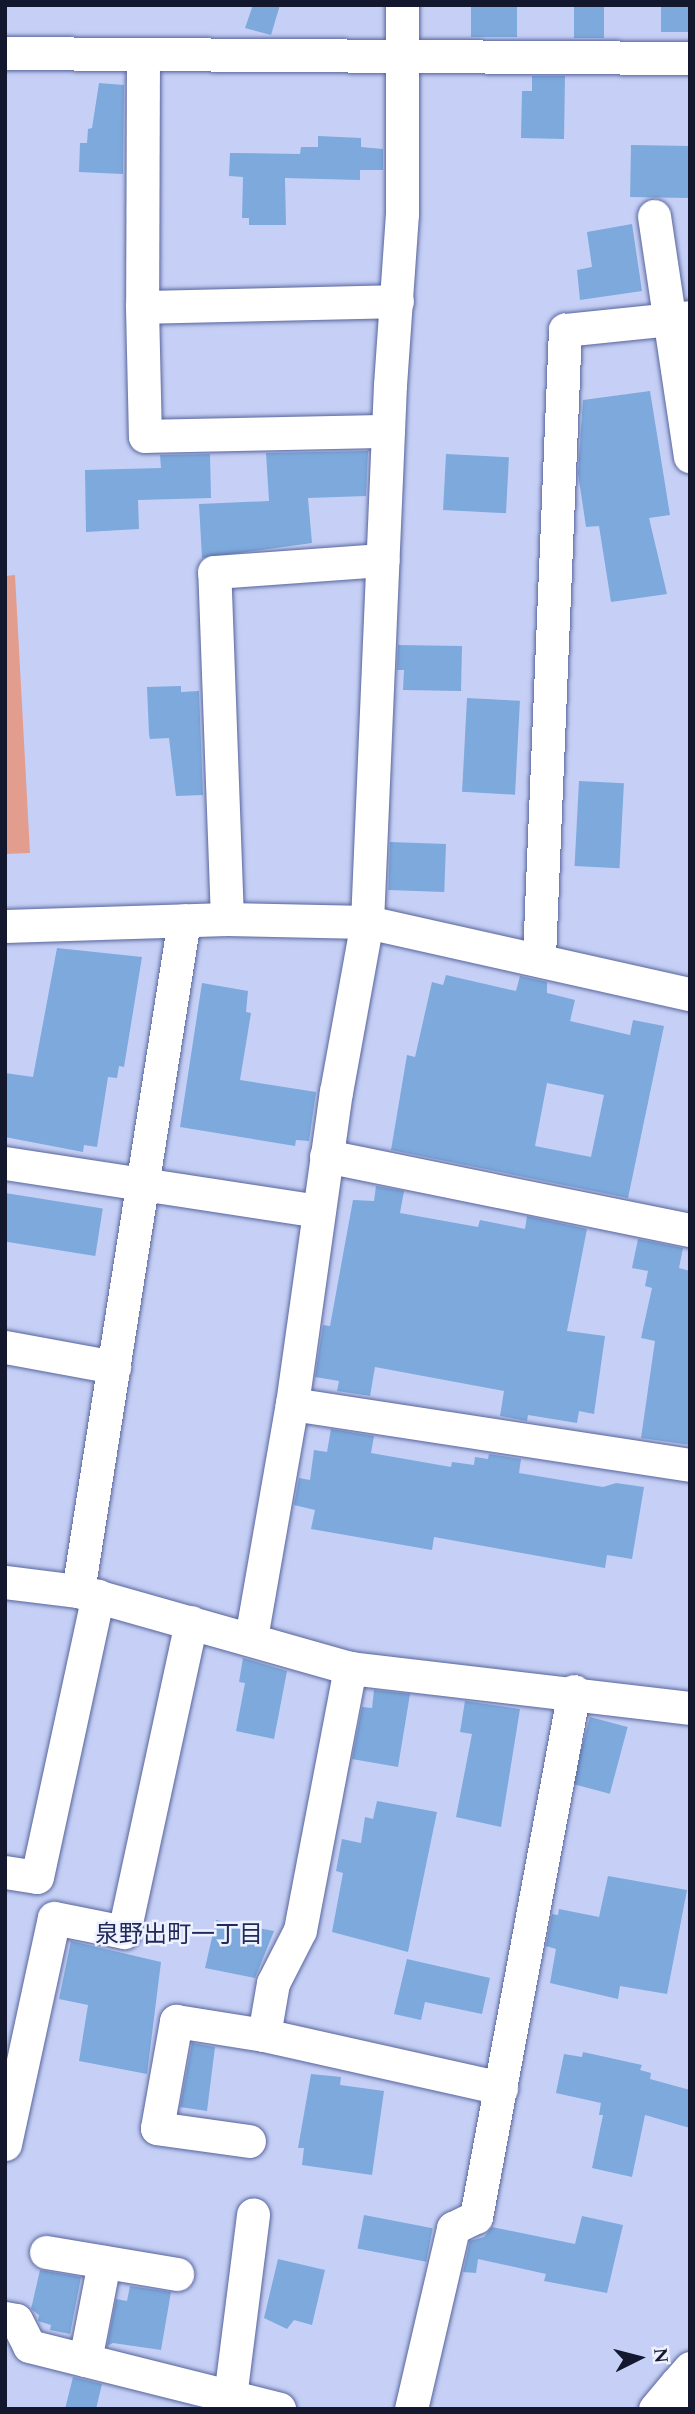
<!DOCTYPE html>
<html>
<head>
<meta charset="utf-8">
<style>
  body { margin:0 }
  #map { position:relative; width:695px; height:2414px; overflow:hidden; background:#c6d0f6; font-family:Spectral,"Noto Sans JP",serif }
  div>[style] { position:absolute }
  .green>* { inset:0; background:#e29d8e }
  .building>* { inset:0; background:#7da9dc; transform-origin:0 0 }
  .roads { filter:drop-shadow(0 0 2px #58659c) drop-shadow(0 0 2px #58659c) }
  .street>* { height:33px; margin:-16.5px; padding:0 16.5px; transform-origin:16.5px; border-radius:16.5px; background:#fff }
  span { translate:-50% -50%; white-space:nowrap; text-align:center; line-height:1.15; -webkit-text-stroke:5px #eef2ff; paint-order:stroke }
  .neighbourhood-label { font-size:24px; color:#212a5b }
  .frame { position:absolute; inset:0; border:7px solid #13182e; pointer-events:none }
  .north { position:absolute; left:604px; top:2323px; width:70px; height:70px; -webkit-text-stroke:5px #eef2ff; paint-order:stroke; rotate:84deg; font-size:19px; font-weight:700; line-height:28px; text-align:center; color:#13182e }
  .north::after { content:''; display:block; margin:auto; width:24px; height:32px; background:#13182e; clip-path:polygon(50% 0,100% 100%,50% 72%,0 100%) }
</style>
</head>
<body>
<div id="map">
  <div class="green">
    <div style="clip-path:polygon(15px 575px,30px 853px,5px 854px,5px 576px)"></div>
  </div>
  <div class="building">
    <div style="clip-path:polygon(253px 5px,280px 5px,271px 35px,245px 28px)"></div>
    <div style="left:471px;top:5px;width:46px;height:32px"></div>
    <div style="left:574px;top:5px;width:30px;height:33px"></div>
    <div style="left:661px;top:5px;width:29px;height:27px"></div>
    <div style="clip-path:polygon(532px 76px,565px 76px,564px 139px,521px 138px,522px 91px,532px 91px)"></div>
    <div style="clip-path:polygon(99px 83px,124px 85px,123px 174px,79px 172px,80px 143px,87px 143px,88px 129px,92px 128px)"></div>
    <div style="clip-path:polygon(318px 136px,361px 138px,361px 147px,383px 149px,383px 170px,360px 170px,360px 180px,285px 178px,286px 225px,249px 225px,249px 218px,242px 218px,243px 177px,229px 176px,230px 153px,300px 154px,301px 147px,318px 147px)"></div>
    <div style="left:631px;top:145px;width:59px;height:52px;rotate:1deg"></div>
    <div style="clip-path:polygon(632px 224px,642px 291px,580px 300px,577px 270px,592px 267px,587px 232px)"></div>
    <div style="clip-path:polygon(650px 391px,670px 515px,649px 518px,667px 594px,611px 602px,599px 526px,586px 527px,578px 473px,583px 400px)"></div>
    <div style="clip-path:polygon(368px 451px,366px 496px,308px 498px,312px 543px,202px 558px,199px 504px,269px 501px,266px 453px)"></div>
    <div style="clip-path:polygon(210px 454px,211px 498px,138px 500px,139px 529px,86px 532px,85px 470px,161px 468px,160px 455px)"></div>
    <div style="left:446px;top:454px;width:63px;height:56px;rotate:3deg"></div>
    <div style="clip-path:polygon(398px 645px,462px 646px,461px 691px,403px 690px,404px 670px,397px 670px)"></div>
    <div style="clip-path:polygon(181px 686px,181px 692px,199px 691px,203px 795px,176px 796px,169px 738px,150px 739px,149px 734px,147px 687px)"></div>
    <div style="left:467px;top:698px;width:53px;height:94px;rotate:3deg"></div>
    <div style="left:579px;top:781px;width:45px;height:85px;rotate:3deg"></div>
    <div style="left:390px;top:842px;width:56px;height:48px;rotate:2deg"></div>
    <div style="clip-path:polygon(57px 948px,142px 957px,124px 1067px,119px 1066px,117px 1078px,108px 1077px,97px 1147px,84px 1145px,83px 1152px,5px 1137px,5px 1073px,33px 1077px)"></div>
    <div style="clip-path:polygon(evenodd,446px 975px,516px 991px,520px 976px,547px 982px,547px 993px,575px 1000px,570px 1021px,630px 1035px,633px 1020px,664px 1026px,628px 1198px,391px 1150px,407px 1055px,415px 1057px,432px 982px,443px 985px,446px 975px,547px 1083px,604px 1095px,591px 1157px,535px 1146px,547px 1083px)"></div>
    <div style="clip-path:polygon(202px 983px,248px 991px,246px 1012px,251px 1013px,240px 1080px,316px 1092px,309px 1141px,296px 1140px,295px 1146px,180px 1127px)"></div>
    <div style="clip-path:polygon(376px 1186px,404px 1191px,400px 1213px,478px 1227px,480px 1220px,525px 1229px,527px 1216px,587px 1229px,567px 1331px,605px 1336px,594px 1414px,579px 1411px,577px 1423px,528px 1415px,527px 1421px,500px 1416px,504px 1391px,375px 1367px,370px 1396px,337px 1391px,339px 1381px,315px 1377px,323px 1325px,330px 1326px,353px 1200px,374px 1201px)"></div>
    <div style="left:5px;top:1193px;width:99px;height:48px;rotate:9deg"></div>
    <div style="clip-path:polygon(638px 1239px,683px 1248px,679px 1268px,690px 1271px,690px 1445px,641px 1438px,655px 1341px,641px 1338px,652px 1288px,645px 1286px,648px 1271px,632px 1268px)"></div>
    <div style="clip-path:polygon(331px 1429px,374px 1436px,371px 1453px,451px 1467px,452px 1462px,474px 1465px,475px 1457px,488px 1459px,489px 1454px,521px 1459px,519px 1473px,603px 1487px,616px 1483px,644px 1487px,632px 1559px,607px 1555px,605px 1568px,434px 1537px,432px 1550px,311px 1529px,315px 1510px,294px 1505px,299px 1478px,310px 1480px,314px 1450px,327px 1452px)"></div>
    <div style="clip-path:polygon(243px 1658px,287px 1671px,274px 1739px,236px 1731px,245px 1683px,239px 1682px)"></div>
    <div style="clip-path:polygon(374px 1690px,410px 1694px,398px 1767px,352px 1759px,362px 1707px,372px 1708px)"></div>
    <div style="clip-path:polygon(465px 1701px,520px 1709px,501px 1827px,456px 1817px,472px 1734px,460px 1732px)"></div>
    <div style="left:590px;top:1717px;width:39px;height:69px;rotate:15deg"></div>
    <div style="clip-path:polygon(377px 1801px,437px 1812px,408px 1952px,332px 1932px,343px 1873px,336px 1871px,342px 1839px,361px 1843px,365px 1817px,373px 1819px)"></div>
    <div style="clip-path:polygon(608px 1876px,687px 1890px,667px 1994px,620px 1986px,618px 1999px,550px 1983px,556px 1949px,546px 1946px,552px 1914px,558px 1915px,559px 1909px,599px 1917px)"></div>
    <div style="clip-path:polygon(216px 1920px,274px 1931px,255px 1978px,205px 1968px)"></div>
    <div style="clip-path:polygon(71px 1941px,161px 1962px,147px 2074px,79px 2061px,88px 2005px,59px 1999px)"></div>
    <div style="clip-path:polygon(407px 1959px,490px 1978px,482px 2014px,425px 2002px,421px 2020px,394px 2014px)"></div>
    <div style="clip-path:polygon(192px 2043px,215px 2047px,207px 2111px,180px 2107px)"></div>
    <div style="clip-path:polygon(583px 2052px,642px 2065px,640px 2070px,651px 2073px,650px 2079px,690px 2090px,690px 2128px,645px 2115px,632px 2177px,592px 2168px,603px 2115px,599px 2115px,601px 2103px,556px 2093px,564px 2054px,582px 2057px)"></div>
    <div style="clip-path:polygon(311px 2074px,341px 2077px,340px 2085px,384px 2091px,372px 2175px,302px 2165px,304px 2148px,298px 2148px)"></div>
    <div style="left:364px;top:2215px;width:70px;height:34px;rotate:11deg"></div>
    <div style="clip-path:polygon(582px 2216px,623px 2225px,607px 2293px,544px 2281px,546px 2274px,478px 2259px,476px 2273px,463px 2272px,470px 2241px,484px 2237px,492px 2227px,575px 2244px)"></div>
    <div style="clip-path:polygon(278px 2259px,325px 2270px,312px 2325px,294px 2320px,287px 2329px,264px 2318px)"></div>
    <div style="clip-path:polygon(40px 2270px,81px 2277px,70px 2334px,50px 2330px,51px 2325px,38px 2321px,39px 2315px,31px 2309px)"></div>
    <div style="clip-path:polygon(130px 2286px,171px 2292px,161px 2350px,113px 2343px,107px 2346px,116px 2299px,127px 2301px)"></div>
    <div style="clip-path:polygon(73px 2377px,102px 2384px,96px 2409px,65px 2409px)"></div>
  </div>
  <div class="roads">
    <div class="street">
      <div style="left:5px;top:53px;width:685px;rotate:0.42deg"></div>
      <div style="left:143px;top:55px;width:252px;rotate:90.2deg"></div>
      <div style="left:142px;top:307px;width:255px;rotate:-1.3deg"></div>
      <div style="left:654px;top:216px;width:243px;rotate:81.5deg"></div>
      <div style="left:142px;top:307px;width:129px;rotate:88.7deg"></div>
      <div style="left:145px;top:436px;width:243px;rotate:-1.2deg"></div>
      <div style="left:227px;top:919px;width:347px;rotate:-92.1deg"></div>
      <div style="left:214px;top:572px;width:169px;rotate:-4.1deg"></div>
      <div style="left:5px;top:926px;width:222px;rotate:-1.8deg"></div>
      <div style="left:227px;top:919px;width:140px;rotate:1.2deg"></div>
      <div style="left:367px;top:922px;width:331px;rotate:12.6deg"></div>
      <div style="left:539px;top:957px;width:628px;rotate:-87.63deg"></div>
      <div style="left:565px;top:330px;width:126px;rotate:-5.9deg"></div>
      <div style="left:326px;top:1156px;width:371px;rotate:11.5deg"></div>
      <div style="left:5px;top:1163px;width:317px;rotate:8.7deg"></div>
      <div style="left:5px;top:1347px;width:111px;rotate:10.4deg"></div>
      <div style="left:292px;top:1404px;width:403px;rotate:8.7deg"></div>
      <div style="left:5px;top:1582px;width:74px;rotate:7deg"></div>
      <div style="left:78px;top:1591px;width:283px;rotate:15.8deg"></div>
      <div style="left:350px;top:1668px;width:342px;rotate:6.7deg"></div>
      <div style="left:78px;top:1591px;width:679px;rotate:-81.02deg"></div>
      <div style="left:251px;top:1638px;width:238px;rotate:-80.1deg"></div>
      <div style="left:292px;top:1404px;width:315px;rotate:-82deg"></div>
      <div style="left:336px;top:1092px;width:173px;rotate:-79.7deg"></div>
      <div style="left:367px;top:922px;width:537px;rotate:-87.55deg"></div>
      <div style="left:390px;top:385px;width:171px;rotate:-86deg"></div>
      <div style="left:402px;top:214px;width:209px;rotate:-90deg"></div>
      <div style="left:5px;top:1872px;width:32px;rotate:9deg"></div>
      <div style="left:37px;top:1877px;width:288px;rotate:-77.8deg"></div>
      <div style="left:264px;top:2035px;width:243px;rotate:12.6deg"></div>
      <div style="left:249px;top:2141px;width:93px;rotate:-172deg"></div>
      <div style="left:157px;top:2128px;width:109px;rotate:-79.9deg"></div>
      <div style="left:176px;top:2021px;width:89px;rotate:9deg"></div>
      <div style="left:264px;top:2035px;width:53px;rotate:-80.2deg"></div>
      <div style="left:273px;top:1983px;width:59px;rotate:-63deg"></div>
      <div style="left:300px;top:1930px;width:267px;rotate:-79.2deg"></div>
      <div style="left:5px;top:2144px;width:231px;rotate:-77.8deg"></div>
      <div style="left:54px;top:1918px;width:71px;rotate:11.3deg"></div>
      <div style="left:124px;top:1932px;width:317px;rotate:-77.8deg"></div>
      <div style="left:46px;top:2252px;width:133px;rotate:9.5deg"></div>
      <div style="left:5px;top:2318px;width:11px;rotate:10deg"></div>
      <div style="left:16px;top:2320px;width:29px;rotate:63deg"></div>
      <div style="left:29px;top:2346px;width:258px;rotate:14.1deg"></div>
      <div style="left:85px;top:2360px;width:100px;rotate:-79deg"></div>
      <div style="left:690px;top:2368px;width:20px;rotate:131deg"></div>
      <div style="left:677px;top:2383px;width:18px;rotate:43deg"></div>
      <div style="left:230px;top:2397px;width:184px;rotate:-82.8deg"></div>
      <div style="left:411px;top:2409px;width:186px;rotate:-76.9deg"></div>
      <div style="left:453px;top:2228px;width:25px;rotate:-26deg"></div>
      <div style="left:476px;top:2217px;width:535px;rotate:-79.45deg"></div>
      <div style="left:655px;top:2409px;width:34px;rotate:-50deg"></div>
    </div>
  </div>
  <div class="neighbourhood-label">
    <span style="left:179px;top:1936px">泉野出町一丁目</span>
  </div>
  <div class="frame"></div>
  <div class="north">N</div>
</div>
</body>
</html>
